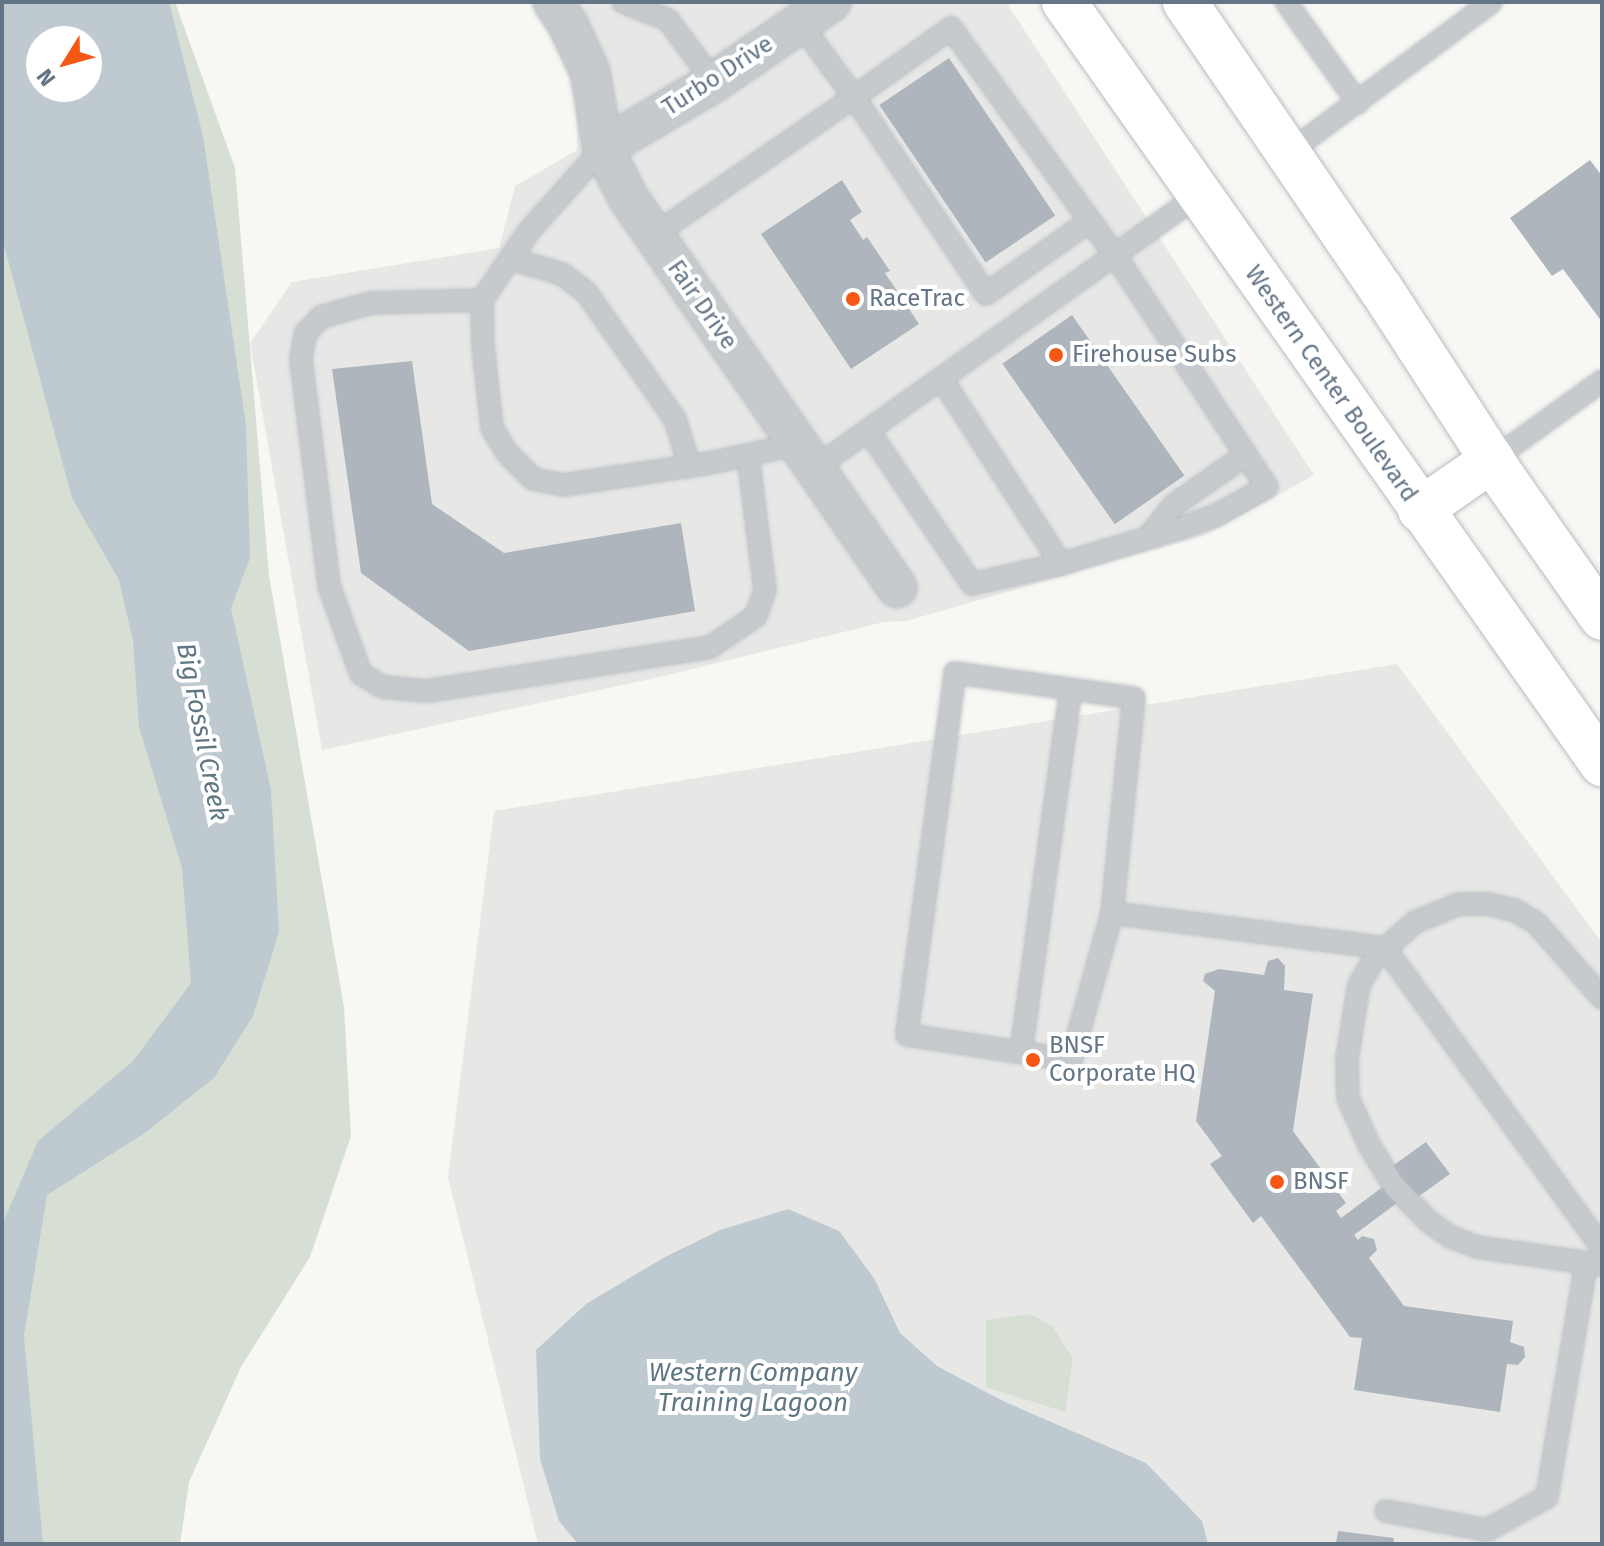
<!DOCTYPE html>
<html>
<head>
<meta charset="utf-8">
<style>
  body { margin:0 }
  #map { position:relative; width:1604px; height:1546px; overflow:hidden; background:#f7f7f3; font-family:"Fira Sans",sans-serif }
  div>[style] { position:absolute }
  .built>* { inset:0; background:#e7e8e6 }
  .green>* { inset:0; background:#d7dfd4 }
  .water>* { inset:0; background:#bfcad0 }
  .building>* { inset:0; background:#aeb5bc; transform-origin:0 0 }
  .roads { filter:drop-shadow(0 0 2px #b8bdc2) drop-shadow(0 0 2px #b8bdc2) }
  .service>* { height:20px; margin:-10px; padding:0 10px; transform-origin:10px; border-radius:10px; background:#c6cacd }
  .minor>* { height:38px; margin:-19px; padding:0 19px; transform-origin:19px; border-radius:19px; background:#c6cacd }
  .secondary>* { height:44px; margin:-22px; padding:0 22px; transform-origin:22px; border-radius:22px; background:#fff }
  .dots>* { width:22px; height:22px; translate:-50% -50%; box-sizing:border-box; border:4px solid #fff; border-radius:50% }
  span { translate:-50% -50%; white-space:nowrap; text-align:center; line-height:1.15; -webkit-text-stroke:8px #fff; paint-order:stroke }
  .street-label { font-size:24px; color:#637587 }
  .poi-label { font-size:24px; color:#637587 }
  .left { translate:0 -50%; text-align:left }
  .water-label { font-size:26px; color:#5f7783; font-style:italic }
  .frame { position:absolute; inset:0; border:4px solid #637587; pointer-events:none }
  .north { position:absolute; left:24px; top:24px; width:80px; height:80px; box-sizing:border-box; background:#fff; border:2px solid #c1c8cf; border-radius:50%; rotate:233deg; font-size:22px; font-weight:700; line-height:32px; text-align:center; color:#637587 }
  .north::after { content:''; display:block; margin:auto; width:28px; height:36px; background:#f55815; clip-path:polygon(50% 0,100% 100%,50% 72%,0 100%) }
</style>
</head>
<body>
<div id="map">
  <div class="built">
    <div style="clip-path:polygon(531px 2px,1006px 2px,1314px 475px,1206px 535px,906px 621px,884px 622px,664px 676px,322px 750px,250px 343px,292px 282px,499px 248px,515px 186px,577px 150px,576px 89px,556px 38px)"></div>
    <div style="clip-path:polygon(1397px 664px,1602px 943px,1602px 1544px,538px 1544px,448px 1177px,494px 811px)"></div>
  </div>
  <div class="green">
    <div style="clip-path:polygon(evenodd,2px 2px,175px 2px,235px 168px,269px 576px,344px 1007px,351px 1136px,310px 1257px,241px 1367px,189px 1482px,180px 1544px,2px 1544px,2px 2px,40px 40px,88px 40px,88px 88px,40px 88px,40px 40px)"></div>
    <div style="clip-path:polygon(1031px 1314px,1053px 1327px,1073px 1358px,1065px 1412px,986px 1387px,986px 1320px)"></div>
  </div>
  <div class="water">
    <div style="clip-path:polygon(evenodd,2px 2px,169px 2px,203px 136px,246px 425px,250px 558px,231px 608px,271px 790px,279px 932px,253px 1016px,214px 1078px,145px 1133px,47px 1195px,24px 1336px,43px 1544px,2px 1544px,2px 1225px,38px 1141px,133px 1061px,191px 983px,182px 868px,139px 727px,133px 641px,119px 580px,72px 498px,2px 238px,2px 2px,40px 40px,88px 40px,88px 88px,40px 88px,40px 40px)"></div>
    <div style="clip-path:polygon(788px 1209px,839px 1231px,874px 1278px,900px 1333px,937px 1366px,1003px 1401px,1146px 1463px,1202px 1521px,1208px 1544px,578px 1544px,559px 1521px,540px 1459px,536px 1350px,586px 1304px,663px 1258px,720px 1230px)"></div>
  </div>
  <div class="building">
    <div style="left:949px;top:58px;width:190px;height:84px;rotate:56deg"></div>
    <div style="clip-path:polygon(1590px 160px,1602px 176px,1602px 322px,1563px 269px,1552px 276px,1510px 218px)"></div>
    <div style="clip-path:polygon(842px 180px,862px 212px,850px 220px,863px 240px,867px 237px,890px 271px,885px 273px,919px 324px,851px 369px,761px 234px)"></div>
    <div style="left:1072px;top:315px;width:196px;height:85px;rotate:55deg"></div>
    <div style="clip-path:polygon(412px 361px,432px 504px,504px 553px,681px 523px,695px 611px,469px 651px,361px 573px,332px 369px)"></div>
    <div style="clip-path:polygon(1278px 958px,1285px 966px,1284px 990px,1313px 994px,1293px 1131px,1346px 1203px,1336px 1211px,1341px 1218px,1384px 1186px,1377px 1177px,1426px 1142px,1450px 1174px,1401px 1209px,1397px 1203px,1354px 1235px,1358px 1240px,1362px 1236px,1374px 1239px,1377px 1250px,1369px 1258px,1404px 1306px,1513px 1321px,1510px 1342px,1524px 1347px,1525px 1357px,1518px 1365px,1507px 1364px,1500px 1412px,1354px 1390px,1362px 1338px,1350px 1337px,1261px 1216px,1253px 1223px,1210px 1164px,1222px 1156px,1196px 1121px,1215px 991px,1203px 981px,1205px 974px,1219px 969px,1264px 975px,1268px 961px)"></div>
    <div style="clip-path:polygon(1338px 1531px,1394px 1538px,1393px 1544px,1336px 1544px)"></div>
  </div>
  <div class="roads">
    <div class="service">
      <div style="left:623px;top:2px;width:48px;rotate:21.8deg"></div>
      <div style="left:668px;top:20px;width:77px;rotate:53.4deg"></div>
      <div style="left:1286px;top:2px;width:124px;rotate:54.5deg"></div>
      <div style="left:800px;top:23px;width:92px;rotate:53.9deg"></div>
      <div style="left:854px;top:97px;width:119px;rotate:-35.4deg"></div>
      <div style="left:951px;top:28px;width:280px;rotate:54.2deg"></div>
      <div style="left:1115px;top:255px;width:277px;rotate:56.8deg"></div>
      <div style="left:1267px;top:487px;width:57px;rotate:150.8deg"></div>
      <div style="left:1217px;top:515px;width:35px;rotate:160deg"></div>
      <div style="left:1184px;top:527px;width:128px;rotate:163.3deg"></div>
      <div style="left:603px;top:148px;width:111px;rotate:131.7deg"></div>
      <div style="left:529px;top:231px;width:83px;rotate:124.3deg"></div>
      <div style="left:482px;top:300px;width:46px;rotate:88.8deg"></div>
      <div style="left:483px;top:346px;width:82px;rotate:83.7deg"></div>
      <div style="left:492px;top:428px;width:29px;rotate:59deg"></div>
      <div style="left:507px;top:453px;width:37px;rotate:45deg"></div>
      <div style="left:533px;top:479px;width:32px;rotate:11deg"></div>
      <div style="left:564px;top:485px;width:148px;rotate:-8.6deg"></div>
      <div style="left:710px;top:463px;width:90px;rotate:-12.2deg"></div>
      <div style="left:1288px;top:153px;width:253px;rotate:-36.6deg"></div>
      <div style="left:654px;top:235px;width:243px;rotate:-34.6deg"></div>
      <div style="left:854px;top:97px;width:237px;rotate:56.2deg"></div>
      <div style="left:986px;top:294px;width:127px;rotate:-35.1deg"></div>
      <div style="left:511px;top:259px;width:53px;rotate:16.4deg"></div>
      <div style="left:562px;top:274px;width:30px;rotate:37deg"></div>
      <div style="left:586px;top:292px;width:155px;rotate:55deg"></div>
      <div style="left:675px;top:419px;width:50px;rotate:72.6deg"></div>
      <div style="left:482px;top:300px;width:111px;rotate:178.5deg"></div>
      <div style="left:371px;top:303px;width:52px;rotate:164.4deg"></div>
      <div style="left:321px;top:317px;width:23px;rotate:133deg"></div>
      <div style="left:305px;top:334px;width:26px;rotate:99deg"></div>
      <div style="left:301px;top:360px;width:228px;rotate:82.9deg"></div>
      <div style="left:329px;top:586px;width:94px;rotate:70deg"></div>
      <div style="left:361px;top:674px;width:26px;rotate:31deg"></div>
      <div style="left:383px;top:687px;width:44px;rotate:5.2deg"></div>
      <div style="left:427px;top:691px;width:286px;rotate:-8.8deg"></div>
      <div style="left:710px;top:647px;width:55px;rotate:-34deg"></div>
      <div style="left:756px;top:616px;width:28px;rotate:-71deg"></div>
      <div style="left:765px;top:590px;width:136px;rotate:-97.2deg"></div>
      <div style="left:868px;top:430px;width:186px;rotate:56deg"></div>
      <div style="left:972px;top:584px;width:91px;rotate:-12.7deg"></div>
      <div style="left:1061px;top:564px;width:221px;rotate:-122.8deg"></div>
      <div style="left:1492px;top:460px;width:135px;rotate:-35.7deg"></div>
      <div style="left:815px;top:468px;width:470px;rotate:-35.4deg"></div>
      <div style="left:1151px;top:534px;width:37px;rotate:-52deg"></div>
      <div style="left:1174px;top:505px;width:85px;rotate:-35deg"></div>
      <div style="left:1112px;top:913px;width:216px;rotate:-84.2deg"></div>
      <div style="left:1134px;top:698px;width:181px;rotate:-172deg"></div>
      <div style="left:955px;top:673px;width:365px;rotate:97.6deg"></div>
      <div style="left:907px;top:1035px;width:166px;rotate:8.7deg"></div>
      <div style="left:1071px;top:1060px;width:153px;rotate:-74.4deg"></div>
      <div style="left:1112px;top:913px;width:275px;rotate:7.3deg"></div>
      <div style="left:1385px;top:948px;width:370px;rotate:54.1deg"></div>
      <div style="left:1602px;top:998px;width:100px;rotate:-131.3deg"></div>
      <div style="left:1536px;top:923px;width:26px;rotate:-149deg"></div>
      <div style="left:1514px;top:910px;width:26px;rotate:-167deg"></div>
      <div style="left:1489px;top:904px;width:30px;rotate:180deg"></div>
      <div style="left:1459px;top:904px;width:48px;rotate:157.8deg"></div>
      <div style="left:1415px;top:922px;width:55px;rotate:137.9deg"></div>
      <div style="left:1374px;top:959px;width:30px;rotate:120deg"></div>
      <div style="left:1359px;top:985px;width:74px;rotate:99.3deg"></div>
      <div style="left:1347px;top:1058px;width:40px;rotate:88.6deg"></div>
      <div style="left:1348px;top:1098px;width:51px;rotate:65.9deg"></div>
      <div style="left:1369px;top:1145px;width:48px;rotate:58.6deg"></div>
      <div style="left:1394px;top:1186px;width:50px;rotate:45.8deg"></div>
      <div style="left:1429px;top:1222px;width:27px;rotate:34deg"></div>
      <div style="left:1451px;top:1237px;width:28px;rotate:21deg"></div>
      <div style="left:1477px;top:1247px;width:126px;rotate:8.2deg"></div>
      <div style="left:1021px;top:1052px;width:366px;rotate:-82.2deg"></div>
      <div style="left:1386px;top:1511px;width:103px;rotate:10.7deg"></div>
      <div style="left:1487px;top:1530px;width:68px;rotate:-28.8deg"></div>
      <div style="left:1547px;top:1497px;width:236px;rotate:-80.5deg"></div>
    </div>
    <div class="minor">
      <div style="left:553px;top:2px;width:30px;rotate:57deg"></div>
      <div style="left:569px;top:27px;width:50px;rotate:65deg"></div>
      <div style="left:590px;top:72px;width:77px;rotate:80.3deg"></div>
      <div style="left:603px;top:148px;width:57px;rotate:63deg"></div>
      <div style="left:629px;top:199px;width:472px;rotate:55.4deg"></div>
      <div style="left:603px;top:148px;width:129px;rotate:-30.7deg"></div>
      <div style="left:714px;top:82px;width:142px;rotate:-34.4deg"></div>
    </div>
    <div class="secondary">
      <div style="left:1064px;top:2px;width:933px;rotate:54.78deg"></div>
      <div style="left:1185px;top:2px;width:348px;rotate:55.7deg"></div>
      <div style="left:1381px;top:289px;width:224px;rotate:57deg"></div>
      <div style="left:1503px;top:477px;width:172px;rotate:54.9deg"></div>
      <div style="left:1420px;top:510px;width:88px;rotate:-34.8deg"></div>
    </div>
  </div>
  <div class="dots">
    <div style="left:853px;top:299px;background:#f55815"></div>
    <div style="left:1056px;top:355px;background:#f55815"></div>
    <div style="left:1033px;top:1060px;background:#f55815"></div>
    <div style="left:1277px;top:1182px;background:#f55815"></div>
  </div>
  <div class="street-label">
    <span style="left:718px;top:76px;rotate:-33deg">Turbo Drive</span>
    <span style="left:702px;top:305px;rotate:55deg">Fair Drive</span>
    <span style="left:1331px;top:384px;rotate:55deg">Western Center Boulevard</span>
  </div>
  <div class="poi-label">
    <span class="left" style="left:869px;top:299px">RaceTrac</span>
    <span class="left" style="left:1072px;top:355px">Firehouse Subs</span>
    <span class="left" style="left:1049px;top:1060px">BNSF<br>Corporate HQ</span>
    <span class="left" style="left:1293px;top:1182px">BNSF</span>
  </div>
  <div class="water-label">
    <span style="left:202px;top:732px;rotate:79deg">Big Fossil Creek</span>
    <span style="left:753px;top:1388px">Western Company<br>Training Lagoon</span>
  </div>
  <div class="frame"></div>
  <div class="north">N</div>
</div>
</body>
</html>
